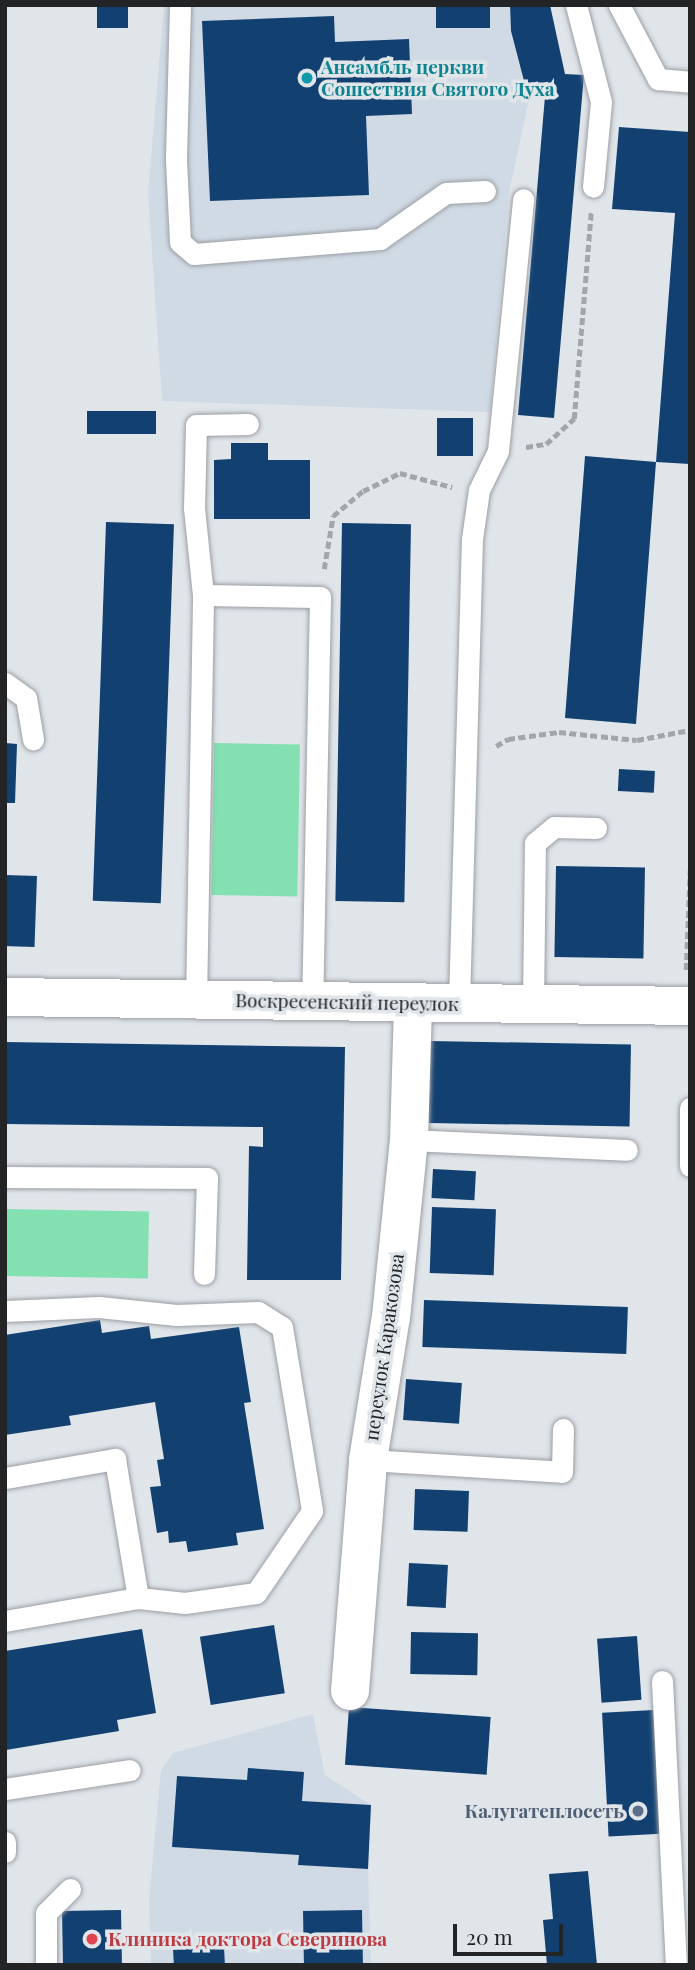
<!DOCTYPE html>
<html>
<head>
<meta charset="utf-8">
<style>
  body { margin:0 }
  #map { position:relative; width:695px; height:1970px; overflow:hidden; background:#e0e5ea; font-family:"Playfair Display",serif }
  div>[style] { position:absolute }
  .built>* { inset:0; background:#d0dae5 }
  .green>* { inset:0; background:#83e0b0; transform-origin:0 0 }
  .building>* { inset:0; background:#124171; transform-origin:0 0 }
  .path>* { height:4.5px; margin-top:-2.25px; transform-origin:0; background:repeating-linear-gradient(90deg,#a3a7ab 0 7px,transparent 0 10.5px) }
  .roads { filter:drop-shadow(0 0 2px #9b9fa4) drop-shadow(0 0 2px #9b9fa4) }
  .service>* { height:21px; margin:-10.5px; padding:0 10.5px; transform-origin:10.5px; border-radius:10.5px; background:#fff }
  .minor>* { height:38px; margin:-19px; padding:0 19px; transform-origin:19px; border-radius:19px; background:#fff }
  .dots>* { width:19px; height:19px; translate:-50% -50%; box-sizing:border-box; border:4px solid #e0e5ea; border-radius:50% }
  span { translate:-50% -50%; white-space:nowrap; text-align:center; line-height:1.15; -webkit-text-stroke:7px #e0e5ea; paint-order:stroke }
  .culture-label { font-size:19px; color:#0d838f; font-weight:700 }
  .left { translate:0 -50%; text-align:left }
  .street-label { font-size:19px; color:#222426 }
  .service-label { font-size:19px; color:#4e5e75; font-weight:700 }
  .right { translate:-100% -50%; text-align:right }
  .health-label { font-size:19px; color:#be3a42; font-weight:700 }
  .frame { position:absolute; inset:0; border:7px solid #222426; pointer-events:none }
  .scale { position:absolute; left:453px; top:1924px; width:110px; height:32px; box-sizing:border-box; border:4px solid #222426; border-top:0; padding-left:9px; font-size:21px; line-height:24px; white-space:nowrap; color:#222426; -webkit-text-stroke:5px #e0e5ea; paint-order:stroke }
</style>
</head>
<body>
<div id="map">
  <div class="built">
    <div style="clip-path:polygon(164px 5px,510px 5px,511px 31px,529px 100px,509px 192px,490px 412px,162px 401px,148px 193px)"></div>
    <div style="clip-path:polygon(313px 1714px,325px 1775px,371px 1805px,368px 1869px,371px 1965px,151px 1965px,149px 1899px,161px 1770px,173px 1753px)"></div>
  </div>
  <div class="green">
    <div style="left:214px;top:743px;width:86px;height:152px;rotate:1deg"></div>
    <div style="left:5px;top:1209px;width:144px;height:67px;rotate:1deg"></div>
  </div>
  <div class="building">
    <div style="left:97px;top:5px;width:31px;height:23px"></div>
    <div style="left:436px;top:5px;width:54px;height:23px"></div>
    <div style="clip-path:polygon(510px 5px,550px 5px,565px 74px,584px 75px,554px 418px,518px 415px,545px 96px,529px 100px,511px 31px)"></div>
    <div style="clip-path:polygon(334px 16px,335px 42px,409px 39px,412px 114px,366px 116px,369px 195px,210px 201px,202px 21px)"></div>
    <div style="clip-path:polygon(619px 127px,690px 132px,690px 464px,656px 462px,636px 724px,565px 718px,585px 456px,656px 462px,675px 213px,612px 209px)"></div>
    <div style="left:87px;top:411px;width:69px;height:23px"></div>
    <div style="left:437px;top:418px;width:36px;height:38px"></div>
    <div style="clip-path:polygon(231px 443px,268px 443px,268px 460px,310px 460px,310px 519px,214px 519px,214px 460px,231px 459px)"></div>
    <div style="left:106px;top:522px;width:68px;height:379px;rotate:2deg"></div>
    <div style="left:342px;top:523px;width:69px;height:378px;rotate:1deg"></div>
    <div style="clip-path:polygon(5px 743px,17px 744px,15px 803px,5px 803px)"></div>
    <div style="left:619px;top:769px;width:36px;height:22px;rotate:3deg"></div>
    <div style="left:556px;top:866px;width:89px;height:91px;rotate:1deg"></div>
    <div style="left:5px;top:875px;width:32px;height:71px;rotate:2deg"></div>
    <div style="left:430px;top:1041px;width:201px;height:82px;rotate:1deg"></div>
    <div style="clip-path:polygon(5px 1042px,345px 1047px,341px 1280px,247px 1280px,249px 1146px,263px 1147px,263px 1127px,5px 1124px)"></div>
    <div style="left:433px;top:1169px;width:43px;height:29px;rotate:3deg"></div>
    <div style="left:432px;top:1207px;width:64px;height:66px;rotate:2deg"></div>
    <div style="left:424px;top:1300px;width:204px;height:47px;rotate:2deg"></div>
    <div style="clip-path:polygon(100px 1320px,102px 1333px,149px 1326px,151px 1339px,239px 1327px,251px 1402px,244px 1403px,264px 1529px,236px 1533px,238px 1545px,188px 1552px,186px 1541px,169px 1543px,168px 1531px,157px 1533px,150px 1487px,161px 1486px,157px 1460px,164px 1459px,155px 1402px,69px 1416px,71px 1425px,5px 1435px,5px 1335px)"></div>
    <div style="left:406px;top:1379px;width:56px;height:41px;rotate:4deg"></div>
    <div style="left:415px;top:1489px;width:54px;height:41px;rotate:2deg"></div>
    <div style="left:409px;top:1563px;width:39px;height:43px;rotate:3deg"></div>
    <div style="left:274px;top:1625px;width:69px;height:75px;rotate:81deg"></div>
    <div style="clip-path:polygon(142px 1629px,156px 1713px,117px 1720px,119px 1731px,6px 1750px,5px 1651px)"></div>
    <div style="left:411px;top:1632px;width:67px;height:42px;rotate:1deg"></div>
    <div style="left:637px;top:1636px;width:64px;height:40px;rotate:86deg"></div>
    <div style="left:349px;top:1707px;width:142px;height:58px;rotate:4deg"></div>
    <div style="left:654px;top:1710px;width:124px;height:52px;rotate:87deg"></div>
    <div style="clip-path:polygon(248px 1768px,304px 1772px,302px 1801px,371px 1805px,368px 1869px,298px 1865px,299px 1855px,172px 1847px,177px 1776px,247px 1780px)"></div>
    <div style="clip-path:polygon(588px 1871px,597px 1965px,547px 1965px,543px 1920px,553px 1919px,549px 1874px)"></div>
    <div style="left:121px;top:1910px;width:55px;height:59px;rotate:89deg"></div>
    <div style="left:362px;top:1910px;width:55px;height:59px;rotate:89deg"></div>
    <div style="left:224px;top:1947px;width:18px;height:51px;rotate:87deg"></div>
  </div>
  <div class="path">
    <div style="left:526px;top:447px;width:20px;rotate:-9deg"></div>
    <div style="left:546px;top:444px;width:38px;rotate:-42deg"></div>
    <div style="left:574px;top:419px;width:207px;rotate:-85.3deg"></div>
    <div style="left:324px;top:569px;width:54px;rotate:-80.4deg"></div>
    <div style="left:333px;top:516px;width:39px;rotate:-40deg"></div>
    <div style="left:363px;top:491px;width:41px;rotate:-25.9deg"></div>
    <div style="left:400px;top:473px;width:54px;rotate:15.1deg"></div>
    <div style="left:496px;top:746px;width:14px;rotate:-30deg"></div>
    <div style="left:508px;top:739px;width:51px;rotate:-7.8deg"></div>
    <div style="left:559px;top:732px;width:78px;rotate:5.9deg"></div>
    <div style="left:637px;top:740px;width:54px;rotate:-10.7deg"></div>
    <div style="left:686px;top:970px;width:101px;rotate:-87.7deg"></div>
  </div>
  <div class="roads">
    <div class="service">
      <div style="left:180px;top:5px;width:155px;rotate:91.5deg"></div>
      <div style="left:176px;top:160px;width:82px;rotate:87.2deg"></div>
      <div style="left:180px;top:242px;width:18px;rotate:41deg"></div>
      <div style="left:194px;top:254px;width:187px;rotate:-4.6deg"></div>
      <div style="left:380px;top:239px;width:80px;rotate:-34.9deg"></div>
      <div style="left:446px;top:193px;width:39px;rotate:-3deg"></div>
      <div style="left:576px;top:5px;width:100px;rotate:75.5deg"></div>
      <div style="left:601px;top:102px;width:85px;rotate:95.4deg"></div>
      <div style="left:619px;top:5px;width:84px;rotate:62.2deg"></div>
      <div style="left:658px;top:79px;width:32px;rotate:5deg"></div>
      <div style="left:203px;top:595px;width:87px;rotate:-95.9deg"></div>
      <div style="left:194px;top:508px;width:83px;rotate:-88.6deg"></div>
      <div style="left:196px;top:425px;width:52px;rotate:-1.1deg"></div>
      <div style="left:5px;top:683px;width:26px;rotate:36deg"></div>
      <div style="left:26px;top:698px;width:42px;rotate:80.3deg"></div>
      <div style="left:196px;top:1001px;width:406px;rotate:-89deg"></div>
      <div style="left:203px;top:595px;width:117px;rotate:1deg"></div>
      <div style="left:320px;top:597px;width:405px;rotate:91.1deg"></div>
      <div style="left:459px;top:1003px;width:464px;rotate:-88.4deg"></div>
      <div style="left:472px;top:539px;width:49px;rotate:-81.9deg"></div>
      <div style="left:479px;top:490px;width:43px;rotate:-64deg"></div>
      <div style="left:498px;top:451px;width:253px;rotate:-84.3deg"></div>
      <div style="left:533px;top:1004px;width:161px;rotate:-89.3deg"></div>
      <div style="left:535px;top:843px;width:25px;rotate:-40deg"></div>
      <div style="left:554px;top:827px;width:42px;rotate:1.4deg"></div>
      <div style="left:690px;top:1108px;width:58px;rotate:90deg"></div>
      <div style="left:409px;top:1140px;width:218px;rotate:2.6deg"></div>
      <div style="left:5px;top:1177px;width:202px;rotate:0.3deg"></div>
      <div style="left:207px;top:1178px;width:96px;rotate:91.8deg"></div>
      <div style="left:5px;top:1311px;width:94px;rotate:-2.4deg"></div>
      <div style="left:99px;top:1307px;width:78px;rotate:5.9deg"></div>
      <div style="left:177px;top:1315px;width:81px;rotate:-2.1deg"></div>
      <div style="left:258px;top:1312px;width:28px;rotate:32deg"></div>
      <div style="left:282px;top:1327px;width:186px;rotate:80.7deg"></div>
      <div style="left:312px;top:1511px;width:99px;rotate:124.3deg"></div>
      <div style="left:256px;top:1593px;width:72px;rotate:172deg"></div>
      <div style="left:185px;top:1603px;width:47px;rotate:-173.9deg"></div>
      <div style="left:368px;top:1460px;width:194px;rotate:3.5deg"></div>
      <div style="left:562px;top:1472px;width:43px;rotate:-88.7deg"></div>
      <div style="left:5px;top:1478px;width:112px;rotate:-9.8deg"></div>
      <div style="left:115px;top:1459px;width:141px;rotate:80.6deg"></div>
      <div style="left:138px;top:1598px;width:135px;rotate:170.2deg"></div>
      <div style="left:662px;top:1681px;width:284px;rotate:87.2deg"></div>
      <div style="left:5px;top:1789px;width:126px;rotate:-8.6deg"></div>
      <div style="left:5px;top:1842px;width:10px;rotate:90deg"></div>
      <div style="left:46px;top:1965px;width:52px;rotate:-90deg"></div>
      <div style="left:46px;top:1913px;width:34px;rotate:-45deg"></div>
    </div>
    <div class="minor">
      <div style="left:5px;top:997px;width:685px;rotate:0.75deg"></div>
      <div style="left:350px;top:1691px;width:232px;rotate:-85.5deg"></div>
      <div style="left:368px;top:1460px;width:145px;rotate:-80.9deg"></div>
      <div style="left:391px;top:1317px;width:178px;rotate:-84.2deg"></div>
      <div style="left:409px;top:1140px;width:137px;rotate:-88.3deg"></div>
    </div>
  </div>
  <div class="dots">
    <div style="left:307px;top:78px;background:#0f9aa8"></div>
    <div style="left:638px;top:1811px;background:#5c6f8a"></div>
    <div style="left:92px;top:1939px;background:#e0444e"></div>
  </div>
  <div class="culture-label">
    <span class="left" style="left:321px;top:78px">Ансамбль церкви<br>Сошествия Святого Духа</span>
  </div>
  <div class="street-label">
    <span style="left:347px;top:1002px;rotate:1deg">Воскресенский переулок</span>
    <span style="left:384px;top:1347px;rotate:-82deg">переулок Каракозова</span>
  </div>
  <div class="service-label">
    <span class="right" style="left:624px;top:1811px">Калугатеплосеть</span>
  </div>
  <div class="health-label">
    <span class="left" style="left:108px;top:1939px">Клиника доктора Северинова</span>
  </div>
  <div class="frame"></div>
  <div class="scale">20 m</div>
</div>
</body>
</html>
